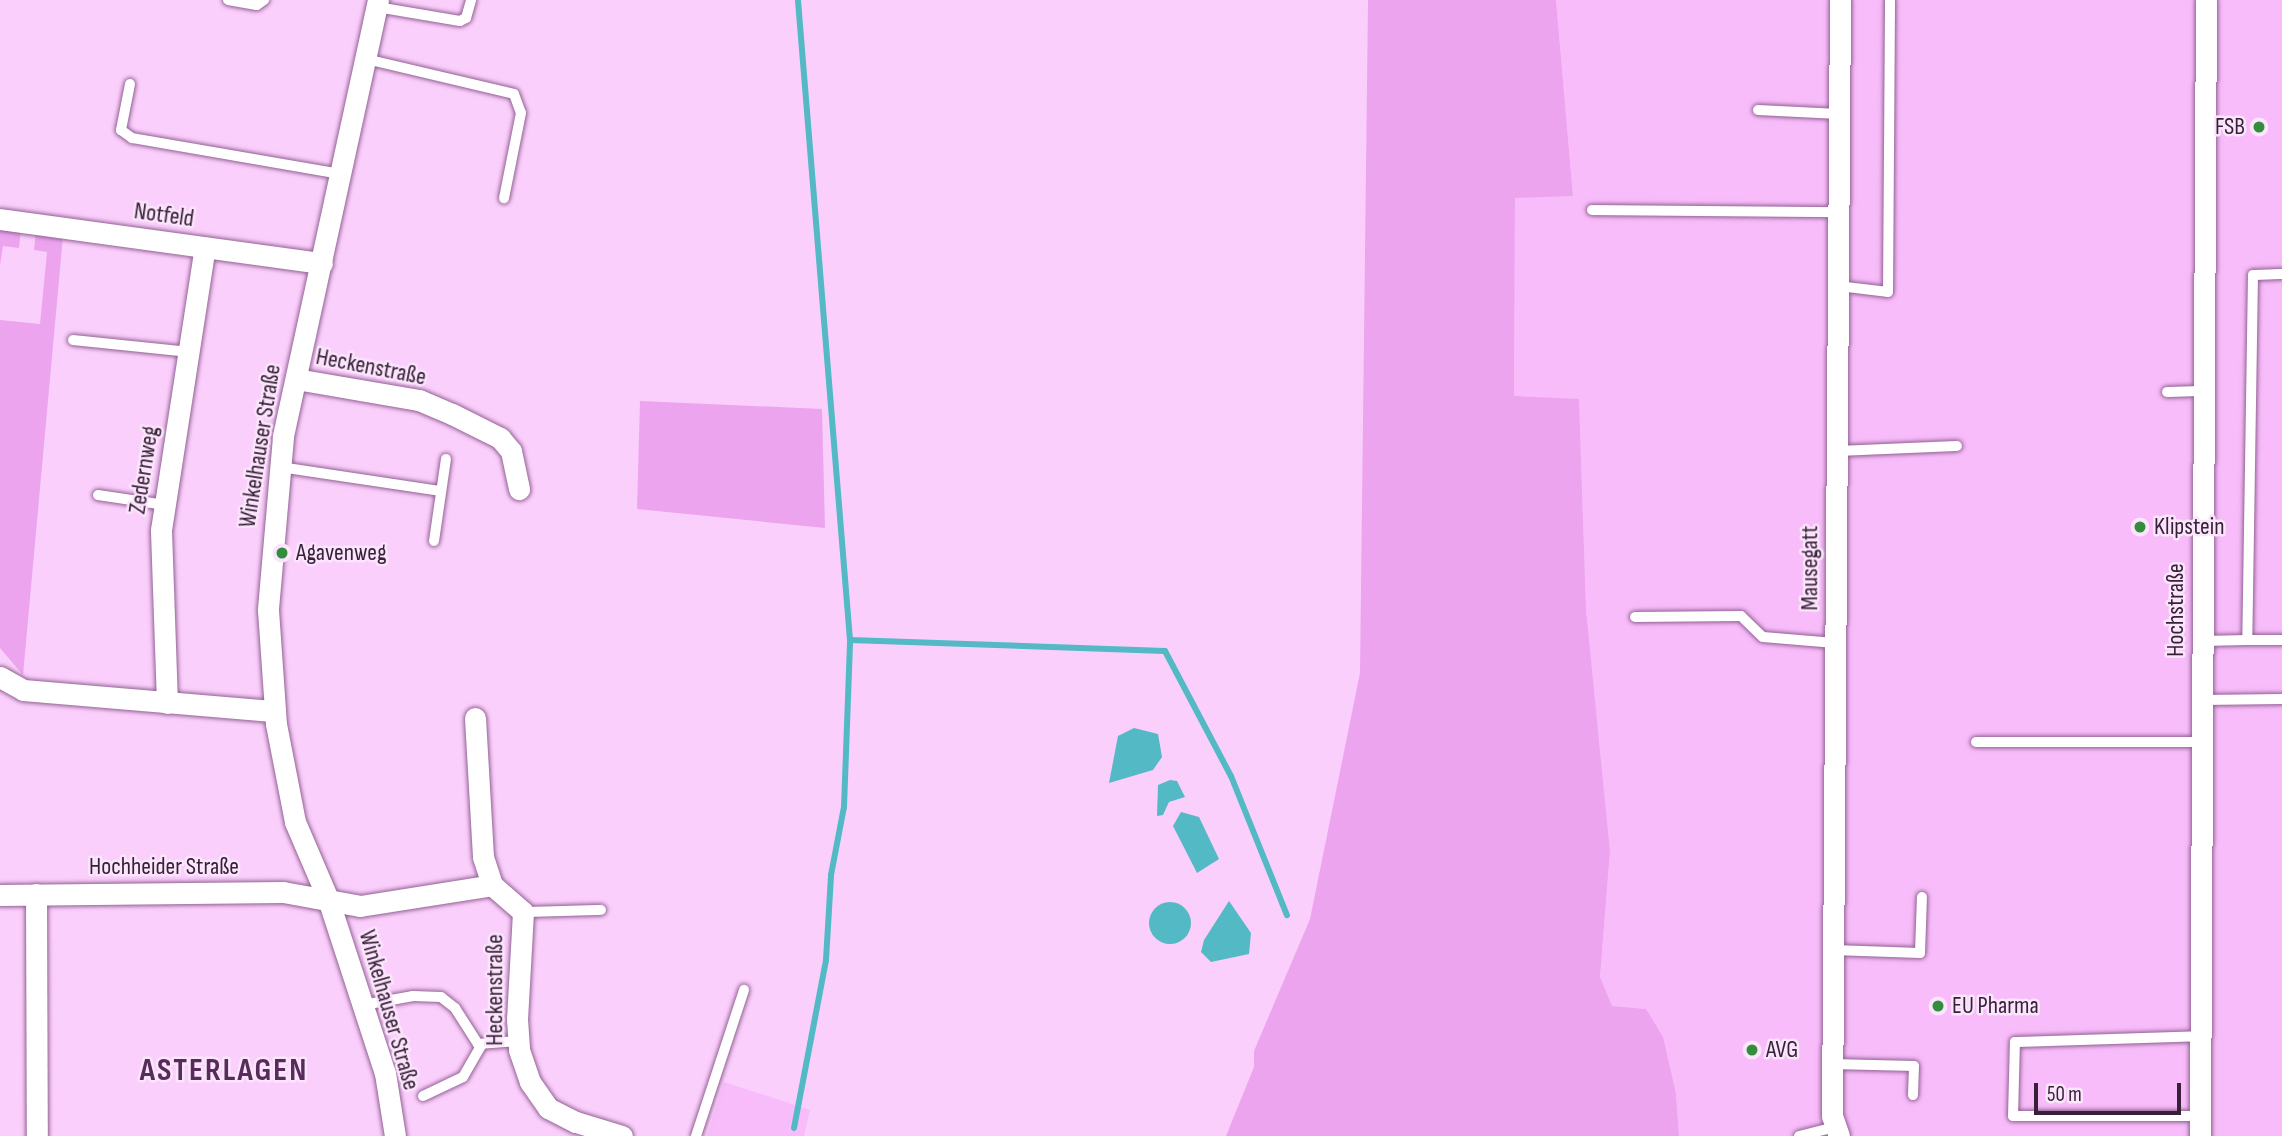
<!DOCTYPE html>
<html>
<head>
<meta charset="utf-8">
<style>
  body { margin:0 }
  #map { position:relative; width:2282px; height:1136px; overflow:hidden; background:#fbcffc; font-family:"Sofia Sans Condensed",sans-serif }
  div>[style] { position:absolute }
  .built>* { inset:0; background:#f8bcfa }
  .green>* { inset:0; background:#eca4ef }
  .water>* { inset:0; background:#52b9c5 }
  .round { border-radius:50% }
  .stream>* { height:6px; margin:-3px; padding:0 3px; transform-origin:3px; border-radius:3px; background:#52b9c5 }
  .roads { filter:drop-shadow(0 0 2px #926194) drop-shadow(0 0 2px #926194) }
  .lane>* { height:10px; margin:-5px; padding:0 5px; transform-origin:5px; border-radius:5px; background:#fff }
  .street>* { height:21px; margin:-10.5px; padding:0 10.5px; transform-origin:10.5px; border-radius:10.5px; background:#fff }
  .dots>* { width:19px; height:19px; translate:-50% -50%; box-sizing:border-box; border:4px solid #fbe5fc; border-radius:50% }
  span { translate:-50% -50%; white-space:nowrap; text-align:center; line-height:1.15; -webkit-text-stroke:5px #fbe5fc; paint-order:stroke }
  .poi-label { font-size:24px; color:#362137 }
  .right { translate:-100% -50%; text-align:right }
  .left { translate:0 -50%; text-align:left }
  .street-label { font-size:24px; color:#362137 }
  .district-label { font-size:32px; color:#572b5a; font-weight:700; letter-spacing:2px }
  .scale { position:absolute; left:2034px; top:1083px; width:147px; height:32px; box-sizing:border-box; border:4px solid #362137; border-top:0; padding-left:9px; font-size:21px; line-height:24px; white-space:nowrap; color:#362137; -webkit-text-stroke:5px #fbe5fc; paint-order:stroke }
</style>
</head>
<body>
<div id="map">
  <div class="built">
    <div style="clip-path:polygon(1556px 0,2282px 0,2282px 1136px,1679px 1136px,1676px 1094px,1646px 1009px,1612px 1006px,1600px 977px,1610px 851px,1586px 609px,1579px 400px,1514px 396px,1515px 197px,1573px 196px)"></div>
    <div style="clip-path:polygon(724px 1082px,810px 1110px,804px 1136px,707px 1136px)"></div>
  </div>
  <div class="green">
    <div style="clip-path:polygon(1368px 0,1556px 0,1573px 196px,1515px 198px,1514px 396px,1579px 399px,1586px 609px,1610px 851px,1600px 977px,1612px 1006px,1646px 1009px,1663px 1037px,1676px 1094px,1679px 1136px,1226px 1136px,1254px 1067px,1254px 1051px,1310px 919px,1360px 673px)"></div>
    <div style="clip-path:polygon(0 225px,21px 229px,19px 248px,3px 246px,0 265px)"></div>
    <div style="clip-path:polygon(36px 231px,63px 236px,23px 675px,0 648px,0 320px,40px 324px,47px 252px,34px 250px)"></div>
    <div style="clip-path:polygon(640px 401px,822px 409px,825px 528px,637px 509px)"></div>
  </div>
  <div class="water">
    <div style="clip-path:polygon(1134px 728px,1158px 734px,1162px 757px,1153px 770px,1109px 783px,1118px 736px)"></div>
    <div style="clip-path:polygon(1170px 780px,1177px 781px,1185px 797px,1169px 802px,1163px 815px,1157px 816px,1158px 785px)"></div>
    <div style="clip-path:polygon(1181px 812px,1199px 817px,1219px 859px,1197px 873px,1173px 826px)"></div>
    <div style="clip-path:polygon(1229px 901px,1251px 933px,1249px 954px,1211px 962px,1201px 952px,1204px 940px)"></div>
    <div class="round" style="left:1149px;top:902px;width:42px;height:42px"></div>
  </div>
  <div class="stream">
    <div style="left:850px;top:640px;width:315px;rotate:2deg"></div>
    <div style="left:1165px;top:651px;width:141px;rotate:62.2deg"></div>
    <div style="left:1231px;top:776px;width:150px;rotate:68.1deg"></div>
    <div style="left:794px;top:1128px;width:171px;rotate:-79.2deg"></div>
    <div style="left:826px;top:960px;width:85px;rotate:-86.6deg"></div>
    <div style="left:831px;top:875px;width:69px;rotate:-79.2deg"></div>
    <div style="left:844px;top:807px;width:167px;rotate:-87.9deg"></div>
    <div style="left:850px;top:640px;width:642px;rotate:-94.65deg"></div>
  </div>
  <div class="roads">
    <div class="lane">
      <div style="left:228px;top:0;width:29px;rotate:10deg"></div>
      <div style="left:257px;top:5px;width:9px;rotate:-36deg"></div>
      <div style="left:377px;top:7px;width:84px;rotate:9.6deg"></div>
      <div style="left:460px;top:21px;width:7px;rotate:-27deg"></div>
      <div style="left:466px;top:18px;width:19px;rotate:-74deg"></div>
      <div style="left:366px;top:59px;width:152px;rotate:13.3deg"></div>
      <div style="left:514px;top:94px;width:20px;rotate:70deg"></div>
      <div style="left:521px;top:113px;width:87px;rotate:101.3deg"></div>
      <div style="left:130px;top:84px;width:47px;rotate:101.1deg"></div>
      <div style="left:121px;top:130px;width:14px;rotate:36deg"></div>
      <div style="left:132px;top:138px;width:211px;rotate:9.8deg"></div>
      <div style="left:1758px;top:110px;width:81px;rotate:2.8deg"></div>
      <div style="left:1592px;top:210px;width:247px;rotate:0.5deg"></div>
      <div style="left:2282px;top:274px;width:29px;rotate:178deg"></div>
      <div style="left:2253px;top:275px;width:365px;rotate:90.9deg"></div>
      <div style="left:2247px;top:640px;width:35px"></div>
      <div style="left:1838px;top:286px;width:50px;rotate:6.8deg"></div>
      <div style="left:1888px;top:292px;width:292px;rotate:-89.6deg"></div>
      <div style="left:73px;top:340px;width:117px;rotate:5.9deg"></div>
      <div style="left:2167px;top:392px;width:34px;rotate:-2deg"></div>
      <div style="left:1837px;top:451px;width:120px;rotate:-2.4deg"></div>
      <div style="left:280px;top:467px;width:163px;rotate:8.5deg"></div>
      <div style="left:98px;top:495px;width:68px;rotate:8.5deg"></div>
      <div style="left:434px;top:541px;width:83px;rotate:-81.7deg"></div>
      <div style="left:1635px;top:617px;width:106px;rotate:-0.5deg"></div>
      <div style="left:1741px;top:616px;width:30px;rotate:44deg"></div>
      <div style="left:1763px;top:637px;width:72px;rotate:4.8deg"></div>
      <div style="left:2202px;top:641px;width:45px;rotate:-1.3deg"></div>
      <div style="left:2202px;top:700px;width:80px;rotate:-0.7deg"></div>
      <div style="left:1976px;top:742px;width:226px"></div>
      <div style="left:523px;top:912px;width:78px;rotate:-1.5deg"></div>
      <div style="left:1833px;top:950px;width:87px;rotate:2deg"></div>
      <div style="left:1920px;top:953px;width:56px;rotate:-88deg"></div>
      <div style="left:363px;top:1005px;width:51px;rotate:-10.2deg"></div>
      <div style="left:413px;top:996px;width:28px;rotate:2deg"></div>
      <div style="left:441px;top:997px;width:18px;rotate:38deg"></div>
      <div style="left:455px;top:1008px;width:43px;rotate:57.4deg"></div>
      <div style="left:478px;top:1044px;width:40px;rotate:-4.3deg"></div>
      <div style="left:1832px;top:1064px;width:82px;rotate:1.4deg"></div>
      <div style="left:1914px;top:1066px;width:29px;rotate:92deg"></div>
      <div style="left:423px;top:1096px;width:44px;rotate:-25.4deg"></div>
      <div style="left:463px;top:1077px;width:36px;rotate:-60deg"></div>
      <div style="left:2200px;top:1116px;width:187px;rotate:180deg"></div>
      <div style="left:2013px;top:1116px;width:74px;rotate:-88.5deg"></div>
      <div style="left:2015px;top:1042px;width:186px;rotate:-1.8deg"></div>
      <div style="left:696px;top:1136px;width:154px;rotate:-71.8deg"></div>
      <div style="left:1799px;top:1136px;width:38px;rotate:-14deg"></div>
    </div>
    <div class="street">
      <div style="left:378px;top:0;width:447px;rotate:102.3deg"></div>
      <div style="left:283px;top:437px;width:174px;rotate:95deg"></div>
      <div style="left:268px;top:610px;width:114px;rotate:86deg"></div>
      <div style="left:276px;top:724px;width:100px;rotate:79deg"></div>
      <div style="left:295px;top:822px;width:84px;rotate:66.8deg"></div>
      <div style="left:328px;top:899px;width:183px;rotate:71.9deg"></div>
      <div style="left:385px;top:1073px;width:64px;rotate:81deg"></div>
      <div style="left:0;top:219px;width:325px;rotate:7.8deg"></div>
      <div style="left:296px;top:379px;width:125px;rotate:9.7deg"></div>
      <div style="left:419px;top:400px;width:36px;rotate:23deg"></div>
      <div style="left:452px;top:414px;width:54px;rotate:26.6deg"></div>
      <div style="left:500px;top:438px;width:17px;rotate:50deg"></div>
      <div style="left:511px;top:451px;width:39px;rotate:78deg"></div>
      <div style="left:0;top:677px;width:26px;rotate:29deg"></div>
      <div style="left:23px;top:690px;width:253px;rotate:4.8deg"></div>
      <div style="left:167px;top:703px;width:173px;rotate:-92deg"></div>
      <div style="left:161px;top:530px;width:286px;rotate:-81.2deg"></div>
      <div style="left:475px;top:718px;width:139px;rotate:86.7deg"></div>
      <div style="left:483px;top:857px;width:29px;rotate:72deg"></div>
      <div style="left:492px;top:885px;width:41px;rotate:41.1deg"></div>
      <div style="left:523px;top:912px;width:107px;rotate:93.2deg"></div>
      <div style="left:517px;top:1019px;width:31px;rotate:86deg"></div>
      <div style="left:519px;top:1050px;width:34px;rotate:71deg"></div>
      <div style="left:530px;top:1082px;width:32px;rotate:55deg"></div>
      <div style="left:548px;top:1108px;width:31px;rotate:27deg"></div>
      <div style="left:576px;top:1122px;width:48px;rotate:16.9deg"></div>
      <div style="left:36px;top:894px;width:242px;rotate:89.8deg"></div>
      <div style="left:0;top:895px;width:283px;rotate:-0.6deg"></div>
      <div style="left:283px;top:892px;width:78px;rotate:10.3deg"></div>
      <div style="left:360px;top:906px;width:134px;rotate:-9deg"></div>
      <div style="left:1839px;top:1136px;width:21px;rotate:-109deg"></div>
      <div style="left:1832px;top:1116px;width:1116px;rotate:-89.59deg"></div>
      <div style="left:2200px;top:1136px;width:1136px;rotate:-89.7deg"></div>
    </div>
  </div>
  <div class="dots">
    <div style="left:2259px;top:127px;background:#338d3d"></div>
    <div style="left:2140px;top:527px;background:#338d3d"></div>
    <div style="left:282px;top:553px;background:#338d3d"></div>
    <div style="left:1938px;top:1006px;background:#338d3d"></div>
    <div style="left:1752px;top:1050px;background:#338d3d"></div>
  </div>
  <div class="poi-label">
    <span class="right" style="left:2245px;top:127px">FSB</span>
    <span class="left" style="left:2154px;top:527px">Klipstein</span>
    <span class="left" style="left:296px;top:553px">Agavenweg</span>
    <span class="left" style="left:1952px;top:1006px">EU Pharma</span>
    <span class="left" style="left:1766px;top:1050px">AVG</span>
  </div>
  <div class="street-label">
    <span style="left:164px;top:215px;rotate:8deg">Notfeld</span>
    <span style="left:371px;top:367px;rotate:11deg">Heckenstraße</span>
    <span style="left:260px;top:446px;rotate:-81deg">Winkelhauser Straße</span>
    <span style="left:144px;top:470px;rotate:-81deg">Zedernweg</span>
    <span style="left:1810px;top:568px;rotate:-90deg">Mausegatt</span>
    <span style="left:2176px;top:610px;rotate:-90deg">Hochstraße</span>
    <span style="left:164px;top:867px">Hochheider Straße</span>
    <span style="left:495px;top:990px;rotate:-90deg">Heckenstraße</span>
    <span style="left:389px;top:1010px;rotate:74deg">Winkelhauser Straße</span>
  </div>
  <div class="district-label">
    <span style="left:224px;top:1071px">ASTERLAGEN</span>
  </div>
  <div class="scale">50 m</div>
</div>
</body>
</html>
